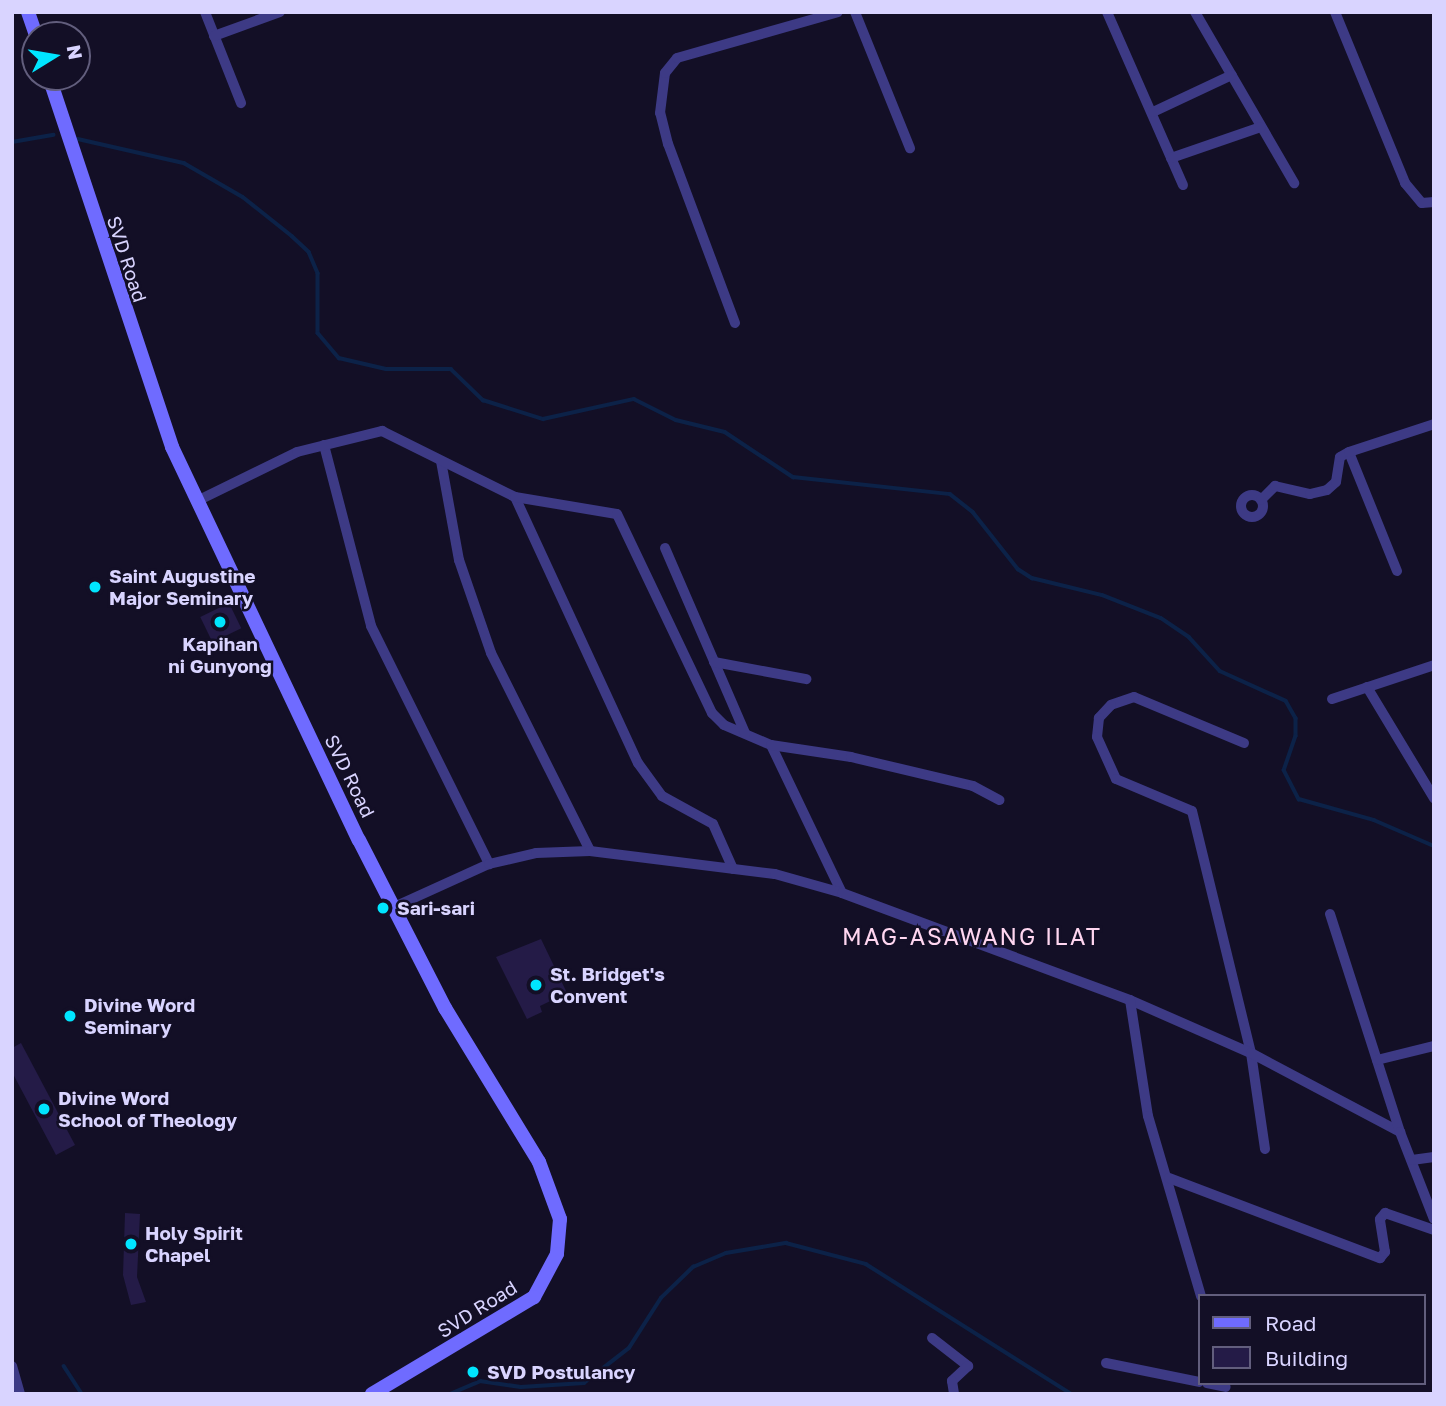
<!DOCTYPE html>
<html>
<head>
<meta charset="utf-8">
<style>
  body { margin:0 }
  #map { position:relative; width:1446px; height:1406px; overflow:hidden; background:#130f26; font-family:"Golos Text",sans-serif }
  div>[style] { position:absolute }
  .stream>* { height:3.5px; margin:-1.75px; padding:0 1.75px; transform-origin:1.75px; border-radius:1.75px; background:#0c2248 }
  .building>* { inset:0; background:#241b47; transform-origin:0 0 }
  .minor>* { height:10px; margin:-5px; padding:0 5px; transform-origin:5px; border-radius:5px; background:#3d3a85 }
  .minor>.ring { margin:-5px; padding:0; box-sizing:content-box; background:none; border:10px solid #3d3a85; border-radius:50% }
  .secondary>* { height:14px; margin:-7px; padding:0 7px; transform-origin:7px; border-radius:7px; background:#6f6bff }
  .dots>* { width:19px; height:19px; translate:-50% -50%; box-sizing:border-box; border:4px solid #130f26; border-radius:50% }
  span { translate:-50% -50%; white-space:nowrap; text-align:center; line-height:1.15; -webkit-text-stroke:5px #130f26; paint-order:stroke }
  .street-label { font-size:19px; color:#d9d4ff }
  .poi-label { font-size:19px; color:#d9d4ff; font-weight:700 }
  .left { translate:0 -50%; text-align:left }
  .quarter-label { font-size:23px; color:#ffd6f0; letter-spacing:2px }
  .frame { position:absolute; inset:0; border:14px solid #d9d4ff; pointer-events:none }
  .legend { position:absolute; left:1198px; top:1294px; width:228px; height:91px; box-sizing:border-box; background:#130f26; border:2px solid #625e7d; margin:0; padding:9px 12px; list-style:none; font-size:21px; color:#d9d4ff }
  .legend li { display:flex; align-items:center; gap:14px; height:35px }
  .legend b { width:35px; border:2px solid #625e7d }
  .north { position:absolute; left:21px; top:21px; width:70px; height:70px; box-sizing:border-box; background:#130f26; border:2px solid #625e7d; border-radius:50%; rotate:79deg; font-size:19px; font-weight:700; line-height:28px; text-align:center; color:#d9d4ff }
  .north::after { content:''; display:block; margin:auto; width:24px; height:32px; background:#00e5ff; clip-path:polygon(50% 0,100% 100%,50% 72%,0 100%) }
</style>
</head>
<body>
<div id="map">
  <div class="stream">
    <div style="left:78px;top:139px;width:109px;rotate:12.8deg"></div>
    <div style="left:184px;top:163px;width:68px;rotate:30deg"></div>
    <div style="left:243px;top:197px;width:63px;rotate:38.5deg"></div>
    <div style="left:292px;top:236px;width:23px;rotate:43deg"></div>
    <div style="left:309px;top:252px;width:23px;rotate:67deg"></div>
    <div style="left:318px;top:273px;width:60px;rotate:90deg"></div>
    <div style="left:318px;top:333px;width:33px;rotate:50deg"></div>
    <div style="left:339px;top:358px;width:48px;rotate:13.2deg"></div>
    <div style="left:386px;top:369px;width:65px"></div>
    <div style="left:451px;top:369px;width:45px;rotate:44.1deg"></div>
    <div style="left:483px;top:400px;width:63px;rotate:17.6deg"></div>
    <div style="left:543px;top:419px;width:93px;rotate:-12.4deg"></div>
    <div style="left:634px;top:399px;width:47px;rotate:26.6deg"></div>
    <div style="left:676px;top:420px;width:50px;rotate:13.8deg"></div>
    <div style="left:725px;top:432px;width:82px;rotate:33.5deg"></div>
    <div style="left:793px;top:477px;width:158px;rotate:6.2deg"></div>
    <div style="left:950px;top:494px;width:29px;rotate:38deg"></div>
    <div style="left:973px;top:512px;width:73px;rotate:51.7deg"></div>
    <div style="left:1018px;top:569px;width:17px;rotate:33deg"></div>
    <div style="left:1032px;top:578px;width:72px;rotate:13.7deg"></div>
    <div style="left:1102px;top:595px;width:63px;rotate:21.3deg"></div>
    <div style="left:1161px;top:618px;width:34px;rotate:34deg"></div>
    <div style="left:1189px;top:637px;width:46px;rotate:47.6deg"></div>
    <div style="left:1220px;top:671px;width:72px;rotate:24.4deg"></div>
    <div style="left:1286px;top:701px;width:20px;rotate:60deg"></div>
    <div style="left:1296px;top:718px;width:18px;rotate:90deg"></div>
    <div style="left:1296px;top:736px;width:36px;rotate:109deg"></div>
    <div style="left:1284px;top:770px;width:33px;rotate:63deg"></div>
    <div style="left:1299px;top:799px;width:78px;rotate:15.6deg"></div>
    <div style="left:1374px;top:820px;width:65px;rotate:23.4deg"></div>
    <div style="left:12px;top:142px;width:42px;rotate:-9.7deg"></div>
    <div style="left:64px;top:1366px;width:33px;rotate:57deg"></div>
    <div style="left:450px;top:1394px;width:33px;rotate:-23deg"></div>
    <div style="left:480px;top:1381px;width:41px;rotate:8.3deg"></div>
    <div style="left:521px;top:1387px;width:63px;rotate:-3.6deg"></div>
    <div style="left:584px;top:1383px;width:57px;rotate:-37.9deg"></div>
    <div style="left:629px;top:1348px;width:59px;rotate:-57.4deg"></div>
    <div style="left:661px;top:1298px;width:45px;rotate:-44.1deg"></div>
    <div style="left:693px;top:1267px;width:36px;rotate:-23deg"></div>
    <div style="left:726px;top:1253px;width:61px;rotate:-9.5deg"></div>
    <div style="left:786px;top:1243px;width:83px;rotate:14.7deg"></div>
    <div style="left:866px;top:1264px;width:244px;rotate:32.3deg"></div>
  </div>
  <div class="building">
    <div style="left:229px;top:603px;width:28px;height:32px;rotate:64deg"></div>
    <div style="clip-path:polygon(541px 939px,567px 993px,540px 1006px,542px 1012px,527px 1019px,496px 957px)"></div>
    <div style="clip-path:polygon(21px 1043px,75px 1145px,56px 1155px,12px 1072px,12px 1048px)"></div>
    <div style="clip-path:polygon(125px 1213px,140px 1214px,137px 1277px,146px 1302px,131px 1305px,123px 1275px)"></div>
  </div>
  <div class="minor">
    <div style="left:205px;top:12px;width:98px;rotate:68.4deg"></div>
    <div style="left:855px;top:12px;width:147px;rotate:68deg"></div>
    <div style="left:1107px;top:12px;width:189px;rotate:66.3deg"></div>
    <div style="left:1195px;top:12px;width:198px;rotate:59.9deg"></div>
    <div style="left:1335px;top:12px;width:185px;rotate:67.7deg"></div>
    <div style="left:1405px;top:183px;width:26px;rotate:50deg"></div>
    <div style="left:1422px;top:203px;width:12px;rotate:-5deg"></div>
    <div style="left:214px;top:36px;width:70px;rotate:-20deg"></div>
    <div style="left:1153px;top:112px;width:87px;rotate:-25.1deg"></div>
    <div style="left:1171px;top:158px;width:95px;rotate:-19deg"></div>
    <div style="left:735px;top:323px;width:191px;rotate:-110.5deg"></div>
    <div style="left:668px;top:144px;width:32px;rotate:-104deg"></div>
    <div style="left:660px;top:113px;width:40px;rotate:-82.9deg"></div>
    <div style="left:665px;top:73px;width:19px;rotate:-51deg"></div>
    <div style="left:677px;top:58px;width:167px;rotate:-15.9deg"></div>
    <div style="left:324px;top:445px;width:187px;rotate:75.4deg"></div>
    <div style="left:371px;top:626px;width:266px;rotate:63.6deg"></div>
    <div style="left:441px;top:461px;width:101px;rotate:79.7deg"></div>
    <div style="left:459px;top:560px;width:98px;rotate:71deg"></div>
    <div style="left:491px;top:653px;width:221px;rotate:63.4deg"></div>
    <div class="ring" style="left:1241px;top:495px;width:12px;height:12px"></div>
    <div style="left:515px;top:497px;width:293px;rotate:65.2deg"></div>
    <div style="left:638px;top:763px;width:41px;rotate:54deg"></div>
    <div style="left:662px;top:796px;width:58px;rotate:28.8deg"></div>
    <div style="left:713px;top:824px;width:49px;rotate:66deg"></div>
    <div style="left:1261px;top:500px;width:20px;rotate:-45deg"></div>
    <div style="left:1275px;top:486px;width:36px;rotate:13deg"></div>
    <div style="left:1310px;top:494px;width:17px;rotate:-13deg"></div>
    <div style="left:1327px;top:490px;width:12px;rotate:-42deg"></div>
    <div style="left:1336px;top:482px;width:25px;rotate:-81deg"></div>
    <div style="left:1340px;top:457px;width:10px;rotate:-29deg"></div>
    <div style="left:197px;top:501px;width:111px;rotate:-26.1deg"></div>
    <div style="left:297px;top:452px;width:88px;rotate:-13.9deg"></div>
    <div style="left:382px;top:431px;width:148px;rotate:26.4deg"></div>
    <div style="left:515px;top:497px;width:103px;rotate:9.5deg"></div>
    <div style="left:617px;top:514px;width:221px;rotate:64.5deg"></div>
    <div style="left:712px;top:713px;width:17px;rotate:45deg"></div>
    <div style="left:724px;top:725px;width:51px;rotate:23.1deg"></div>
    <div style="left:771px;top:745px;width:164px;rotate:64.4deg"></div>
    <div style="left:665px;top:548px;width:202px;rotate:66.6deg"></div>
    <div style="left:1397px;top:571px;width:128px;rotate:-112deg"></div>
    <div style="left:1349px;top:452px;width:89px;rotate:-18.2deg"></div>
    <div style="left:714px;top:662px;width:94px;rotate:10.5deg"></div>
    <div style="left:1367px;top:687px;width:130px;rotate:58.9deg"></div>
    <div style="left:1332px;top:699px;width:108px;rotate:-18.4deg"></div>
    <div style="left:1244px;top:743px;width:119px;rotate:-157.3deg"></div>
    <div style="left:1134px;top:697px;width:24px;rotate:161deg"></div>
    <div style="left:1111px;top:705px;width:18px;rotate:133deg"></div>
    <div style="left:1099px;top:718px;width:19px;rotate:96deg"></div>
    <div style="left:1097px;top:737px;width:46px;rotate:65.7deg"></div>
    <div style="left:1116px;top:779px;width:82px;rotate:22.8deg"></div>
    <div style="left:1192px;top:811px;width:249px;rotate:76.3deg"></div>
    <div style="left:1251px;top:1053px;width:97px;rotate:81.7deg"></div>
    <div style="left:771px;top:745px;width:81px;rotate:8.5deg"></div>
    <div style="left:851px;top:757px;width:125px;rotate:13.4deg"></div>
    <div style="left:973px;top:786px;width:30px;rotate:28deg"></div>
    <div style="left:394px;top:907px;width:104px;rotate:-24.4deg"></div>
    <div style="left:489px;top:864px;width:48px;rotate:-13.2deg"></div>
    <div style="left:536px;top:853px;width:54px;rotate:-2.1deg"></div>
    <div style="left:590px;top:851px;width:186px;rotate:7.1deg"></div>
    <div style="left:775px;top:874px;width:70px;rotate:15.8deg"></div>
    <div style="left:842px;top:893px;width:307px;rotate:20.4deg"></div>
    <div style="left:1130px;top:1000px;width:132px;rotate:23.7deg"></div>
    <div style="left:1251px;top:1053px;width:169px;rotate:27.9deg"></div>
    <div style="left:1330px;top:914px;width:229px;rotate:72.2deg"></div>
    <div style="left:1400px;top:1132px;width:93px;rotate:68.7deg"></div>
    <div style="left:1130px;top:1000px;width:117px;rotate:81.2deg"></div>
    <div style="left:1148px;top:1116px;width:188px;rotate:73.6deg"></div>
    <div style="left:1377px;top:1060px;width:59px;rotate:-13.8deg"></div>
    <div style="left:1412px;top:1160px;width:22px;rotate:-8deg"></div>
    <div style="left:1169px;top:1178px;width:226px;rotate:20.8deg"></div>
    <div style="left:1380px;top:1258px;width:8px;rotate:-50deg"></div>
    <div style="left:1385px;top:1252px;width:33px;rotate:-99deg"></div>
    <div style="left:1380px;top:1219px;width:8px;rotate:-50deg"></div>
    <div style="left:1385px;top:1213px;width:52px;rotate:19.1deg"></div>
    <div style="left:932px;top:1338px;width:46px;rotate:37.9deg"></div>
    <div style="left:968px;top:1366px;width:22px;rotate:137deg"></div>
    <div style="left:952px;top:1381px;width:13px;rotate:81deg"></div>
    <div style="left:1106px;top:1363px;width:95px;rotate:11.5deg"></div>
    <div style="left:12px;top:1366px;width:29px;rotate:74deg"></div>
    <div style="left:1207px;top:1383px;width:19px;rotate:12deg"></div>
  </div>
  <div class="secondary">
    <div style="left:28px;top:12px;width:24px;rotate:71deg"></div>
    <div style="left:49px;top:77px;width:390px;rotate:71.6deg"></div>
    <div style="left:172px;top:447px;width:435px;rotate:64.6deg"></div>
    <div style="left:359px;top:840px;width:189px;rotate:62.9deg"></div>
    <div style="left:445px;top:1008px;width:180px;rotate:58.6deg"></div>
    <div style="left:539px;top:1162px;width:61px;rotate:69.8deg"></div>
    <div style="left:560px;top:1219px;width:35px;rotate:95deg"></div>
    <div style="left:557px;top:1254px;width:49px;rotate:118.1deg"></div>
    <div style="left:534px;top:1297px;width:189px;rotate:149.1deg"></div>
  </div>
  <div class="dots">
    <div style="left:95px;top:587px;background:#00e5ff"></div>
    <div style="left:220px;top:622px;background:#00e5ff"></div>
    <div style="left:383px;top:908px;background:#00e5ff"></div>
    <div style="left:536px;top:985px;background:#00e5ff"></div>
    <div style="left:70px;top:1016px;background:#00e5ff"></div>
    <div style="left:44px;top:1109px;background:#00e5ff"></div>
    <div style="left:131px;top:1244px;background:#00e5ff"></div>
    <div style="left:473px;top:1372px;background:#00e5ff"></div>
  </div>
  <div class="street-label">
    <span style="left:127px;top:259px;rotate:72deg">SVD Road</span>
    <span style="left:350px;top:776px;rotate:64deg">SVD Road</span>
    <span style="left:477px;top:1309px;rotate:-32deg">SVD Road</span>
  </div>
  <div class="poi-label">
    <span class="left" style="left:109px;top:587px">Saint Augustine<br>Major Seminary</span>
    <span style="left:220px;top:655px">Kapihan<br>ni Gunyong</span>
    <span class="left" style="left:397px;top:908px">Sari-sari</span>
    <span class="left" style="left:550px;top:985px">St. Bridget's<br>Convent</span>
    <span class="left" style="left:84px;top:1016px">Divine Word<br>Seminary</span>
    <span class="left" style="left:58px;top:1109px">Divine Word<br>School of Theology</span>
    <span class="left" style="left:145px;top:1244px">Holy Spirit<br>Chapel</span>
    <span class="left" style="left:487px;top:1372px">SVD Postulancy</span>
  </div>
  <div class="quarter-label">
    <span style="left:972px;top:936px">MAG-ASAWANG ILAT</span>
  </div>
  <div class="frame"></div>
  <ul class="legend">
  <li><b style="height:9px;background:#6f6bff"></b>Road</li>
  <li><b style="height:19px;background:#241b47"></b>Building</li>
  </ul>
  <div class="north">N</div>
</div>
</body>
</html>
